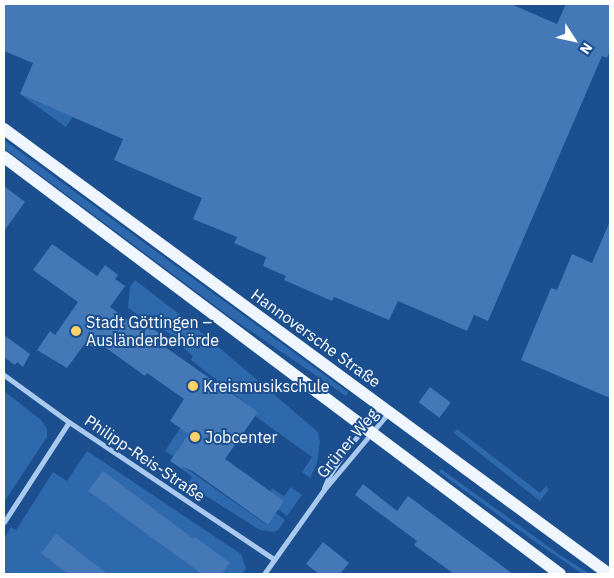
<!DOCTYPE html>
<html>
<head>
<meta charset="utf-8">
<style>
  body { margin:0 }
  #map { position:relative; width:614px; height:578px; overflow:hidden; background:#1b4f8f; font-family:"IBM Plex Sans",sans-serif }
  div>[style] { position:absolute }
  .green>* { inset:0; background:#2e69ad; transform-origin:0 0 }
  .building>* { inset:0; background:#4478b7; transform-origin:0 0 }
  .minor>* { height:5px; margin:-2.5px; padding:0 2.5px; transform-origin:2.5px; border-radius:2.5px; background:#a9c9ee }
  .primary>* { height:12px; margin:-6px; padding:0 6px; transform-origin:6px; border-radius:6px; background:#f0f6ff }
  .dots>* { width:14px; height:14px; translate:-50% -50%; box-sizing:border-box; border:2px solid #1b4f8f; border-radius:50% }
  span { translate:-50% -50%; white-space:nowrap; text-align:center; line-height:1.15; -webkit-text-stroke:4px #1b4f8f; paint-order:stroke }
  .poi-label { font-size:16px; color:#fff }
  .left { translate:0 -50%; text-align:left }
  .street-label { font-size:16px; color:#fff }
  .frame { position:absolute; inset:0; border:5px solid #fff; pointer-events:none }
  .north { position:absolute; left:549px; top:15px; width:50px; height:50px; -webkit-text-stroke:4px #1b4f8f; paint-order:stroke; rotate:125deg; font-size:14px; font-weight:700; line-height:20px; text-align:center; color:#fff }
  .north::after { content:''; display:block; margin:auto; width:18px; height:22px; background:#fff; clip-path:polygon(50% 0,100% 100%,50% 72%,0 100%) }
</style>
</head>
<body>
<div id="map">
  <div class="green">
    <div style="clip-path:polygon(20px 94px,71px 116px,73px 117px,66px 127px)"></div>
    <div style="clip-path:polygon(4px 140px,348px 392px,346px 396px,233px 319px,4px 148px)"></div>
    <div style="clip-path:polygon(135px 280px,188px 321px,318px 432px,320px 442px,317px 463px,310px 478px,302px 472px,312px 457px,255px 416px,257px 412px,191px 360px,193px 356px,172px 339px,170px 334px,160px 327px,156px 327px,128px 308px,130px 287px)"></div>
    <div style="clip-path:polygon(4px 391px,41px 420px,47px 429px,47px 437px,4px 502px)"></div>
    <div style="left:189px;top:415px;width:11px;height:43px;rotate:34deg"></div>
    <div style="clip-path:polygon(457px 429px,540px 493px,546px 486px,549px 489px,540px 501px,454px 433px)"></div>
    <div style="clip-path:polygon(87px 451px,241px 554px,246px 569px,242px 574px,4px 574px,4px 539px,11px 527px,16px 530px,53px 472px,67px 481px)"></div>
    <div style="clip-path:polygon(184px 467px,267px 525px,276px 513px,285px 520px,278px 530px,274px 532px,260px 530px,187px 484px,192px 477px,182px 469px)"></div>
    <div style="clip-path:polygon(441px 469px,560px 555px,590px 574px,583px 574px,537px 543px,439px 472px)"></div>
    <div style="clip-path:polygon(291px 487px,302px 495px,287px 516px,278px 509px,270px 491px,272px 488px,284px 496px)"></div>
  </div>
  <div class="building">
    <div style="clip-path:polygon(4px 4px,511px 4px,557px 24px,566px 4px,610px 4px,610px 51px,607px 58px,602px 56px,488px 321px,474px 315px,467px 331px,398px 301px,389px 320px,334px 297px,332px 301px,284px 280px,286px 276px,263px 266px,266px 257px,234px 243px,237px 237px,193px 219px,202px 198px,114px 160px,123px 139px,20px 94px,33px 63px,4px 51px)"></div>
    <div style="clip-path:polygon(4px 186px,25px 202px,4px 231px)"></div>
    <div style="clip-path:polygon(610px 221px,610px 398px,521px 360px,551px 288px,557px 290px,572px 254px,592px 263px)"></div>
    <div style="clip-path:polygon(52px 244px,97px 276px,105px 265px,118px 275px,115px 279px,125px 286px,110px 307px,144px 332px,149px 326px,159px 333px,155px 340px,258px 412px,225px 459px,284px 501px,268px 525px,194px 472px,184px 467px,182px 469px,170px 461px,189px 434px,170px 421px,184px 399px,147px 373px,145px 376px,99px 343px,95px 349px,86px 342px,67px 368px,37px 350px,50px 331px,55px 335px,78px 302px,33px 270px)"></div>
    <div style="clip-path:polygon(4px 335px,30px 354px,23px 367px,17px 362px,15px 365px,4px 357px)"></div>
    <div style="left:430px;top:387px;width:26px;height:19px;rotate:37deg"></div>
    <div style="clip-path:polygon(103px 471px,194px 539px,195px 537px,230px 563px,221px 574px,202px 574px,88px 491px)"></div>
    <div style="clip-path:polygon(363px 484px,397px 511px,408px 496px,513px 574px,454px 574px,414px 545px,417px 541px,355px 495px)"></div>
    <div style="clip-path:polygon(56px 534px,88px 559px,108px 574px,68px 574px,55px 564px,41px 553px)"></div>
    <div style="clip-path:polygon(323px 542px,349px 563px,340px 574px,319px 574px,306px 564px)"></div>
  </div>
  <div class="minor">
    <div style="left:4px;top:375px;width:80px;rotate:35.9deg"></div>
    <div style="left:69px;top:422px;width:247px;rotate:33.8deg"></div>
    <div style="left:324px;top:488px;width:15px;rotate:-67deg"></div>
    <div style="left:330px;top:474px;width:29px;rotate:-56deg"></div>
    <div style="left:346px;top:450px;width:55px;rotate:-50.2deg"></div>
    <div style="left:4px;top:522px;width:119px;rotate:-57deg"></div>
    <div style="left:264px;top:574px;width:102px;rotate:-54.6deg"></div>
    <div style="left:323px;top:491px;width:103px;rotate:-50.1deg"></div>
  </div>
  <div class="primary">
    <div style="left:4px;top:129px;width:751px;rotate:36.34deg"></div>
    <div style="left:4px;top:157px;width:695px;rotate:36.87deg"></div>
  </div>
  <div class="dots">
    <div style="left:76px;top:331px;background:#ffd166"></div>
    <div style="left:193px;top:386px;background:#ffd166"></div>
    <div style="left:195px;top:437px;background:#ffd166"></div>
  </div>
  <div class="poi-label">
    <span class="left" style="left:86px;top:331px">Stadt Göttingen –<br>Ausländerbehörde</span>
    <span class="left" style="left:203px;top:386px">Kreismusikschule</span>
    <span class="left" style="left:205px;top:437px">Jobcenter</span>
  </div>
  <div class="street-label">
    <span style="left:316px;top:338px;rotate:36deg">Hannoversche Straße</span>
    <span style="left:347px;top:443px;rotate:-50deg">Grüner Weg</span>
    <span style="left:145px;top:458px;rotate:34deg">Philipp-Reis-Straße</span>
  </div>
  <div class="frame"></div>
  <div class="north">N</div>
</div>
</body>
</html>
